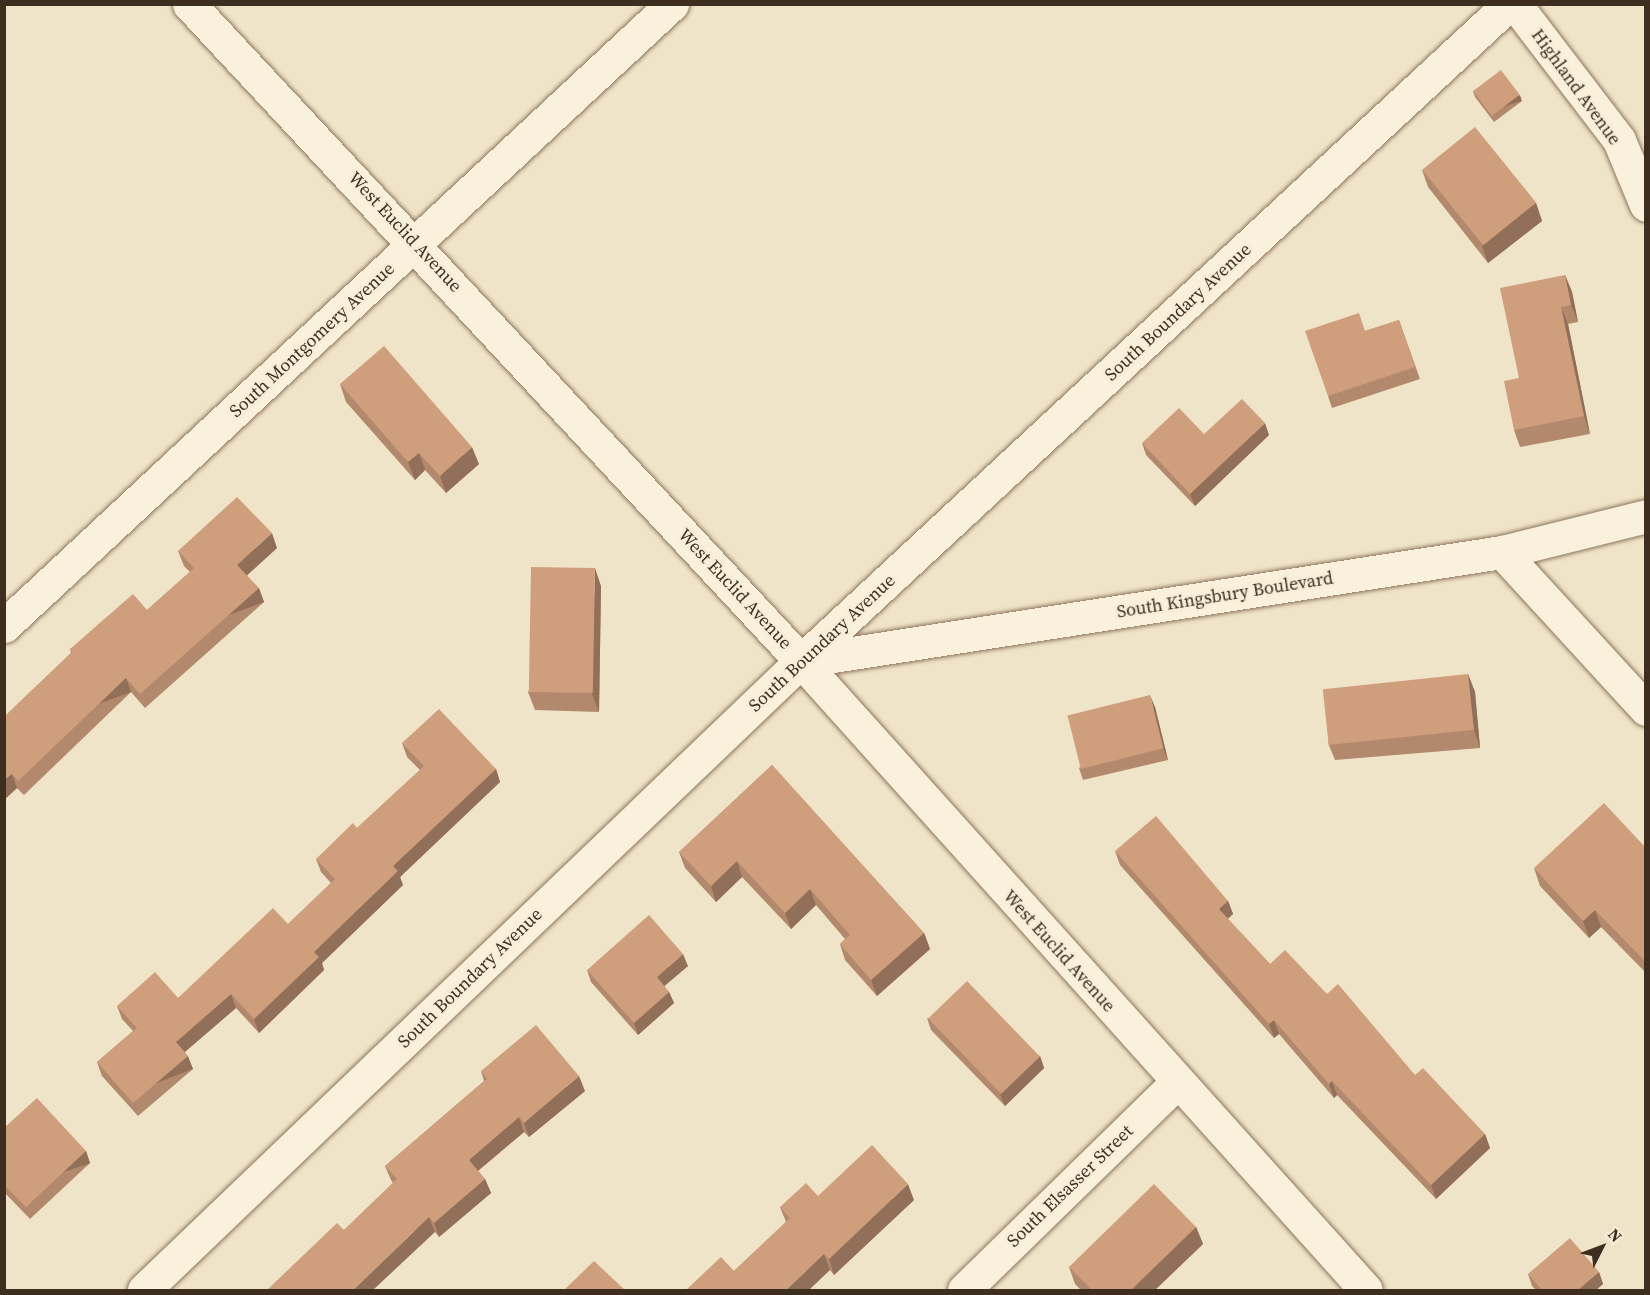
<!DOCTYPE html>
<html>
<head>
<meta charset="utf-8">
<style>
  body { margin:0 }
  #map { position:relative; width:1650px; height:1295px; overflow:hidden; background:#f0e4c8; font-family:"Source Serif 4",serif }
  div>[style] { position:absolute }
  .roads { filter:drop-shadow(0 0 2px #8d765c) drop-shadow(0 0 2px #8d765c) }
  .minor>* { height:33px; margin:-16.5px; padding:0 16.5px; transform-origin:16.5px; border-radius:16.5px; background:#faf1dc }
  .tertiary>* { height:33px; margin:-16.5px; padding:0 16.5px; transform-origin:16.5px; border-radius:16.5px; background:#faf1dc }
  .wall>* { inset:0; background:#b2896c }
  .shaded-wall>* { inset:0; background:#916f58; transform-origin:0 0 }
  .building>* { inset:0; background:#cf9f7d; transform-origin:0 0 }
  span { translate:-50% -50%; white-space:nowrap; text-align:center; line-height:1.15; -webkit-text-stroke:6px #f7eed8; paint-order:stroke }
  .street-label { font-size:18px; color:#3d2e20 }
  .frame { position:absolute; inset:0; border:6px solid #3d2e20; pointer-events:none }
  .north { position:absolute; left:1572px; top:1217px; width:60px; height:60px; -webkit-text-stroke:4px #f7eed8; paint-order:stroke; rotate:48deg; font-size:16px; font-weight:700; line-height:24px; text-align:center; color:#3d2e20 }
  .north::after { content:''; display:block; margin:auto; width:21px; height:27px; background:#3d2e20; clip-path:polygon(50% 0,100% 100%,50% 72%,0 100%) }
</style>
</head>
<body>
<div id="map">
  <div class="roads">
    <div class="minor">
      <div style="left:1515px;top:4px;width:171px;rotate:52.6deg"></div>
      <div style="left:1619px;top:140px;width:70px;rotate:67.4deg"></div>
      <div style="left:1502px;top:552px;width:213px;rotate:47.5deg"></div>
      <div style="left:4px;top:626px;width:913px;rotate:-42.96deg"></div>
      <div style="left:801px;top:661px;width:709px;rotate:-8.84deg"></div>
      <div style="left:1502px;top:552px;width:148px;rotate:-14deg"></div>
      <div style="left:964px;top:1290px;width:298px;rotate:-44.3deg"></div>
    </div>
    <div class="tertiary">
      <div style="left:189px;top:4px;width:898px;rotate:47.03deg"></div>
      <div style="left:801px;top:661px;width:845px;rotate:48.07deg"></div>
      <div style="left:144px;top:1290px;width:910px;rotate:-43.75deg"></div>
      <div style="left:801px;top:661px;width:966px;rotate:-42.86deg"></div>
    </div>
  </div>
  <div class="wall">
    <div style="clip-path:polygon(1473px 91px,1522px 101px,1494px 122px,1475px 97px)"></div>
    <div style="clip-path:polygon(1422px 170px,1536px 203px,1542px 221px,1488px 263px,1428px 187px)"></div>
    <div style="clip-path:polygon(1565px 275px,1572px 292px,1578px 322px,1568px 324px,1590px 434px,1520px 447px,1514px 430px,1519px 378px)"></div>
    <div style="clip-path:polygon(1399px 320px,1420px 379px,1332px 408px,1328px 396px,1365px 331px)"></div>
    <div style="clip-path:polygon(340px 384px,479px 464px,446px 493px,425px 470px,415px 480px,346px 402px)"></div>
    <div style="clip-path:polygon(1204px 434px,1269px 435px,1195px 506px,1146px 455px,1142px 443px)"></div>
    <div style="clip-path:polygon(277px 548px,247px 575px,264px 602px,145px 708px,131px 692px,24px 795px,17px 788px,4px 800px,4px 717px,71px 653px,70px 649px,147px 610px,190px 572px,184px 566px,178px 551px)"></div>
    <div style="clip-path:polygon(601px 586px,599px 712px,535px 710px,528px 692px)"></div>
    <div style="clip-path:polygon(1468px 674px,1475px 692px,1480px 748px,1335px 760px,1328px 743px)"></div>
    <div style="clip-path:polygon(1155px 707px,1168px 760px,1083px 780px,1079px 768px)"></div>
    <div style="clip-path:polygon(402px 743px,496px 769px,500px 782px,400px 877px,403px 885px,322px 963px,324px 970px,259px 1033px,236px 1008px,185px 1052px,193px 1069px,138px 1116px,102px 1076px,97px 1062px,133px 1031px,122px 1019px,117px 1006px,178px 998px,288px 924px,331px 883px,321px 872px,316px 859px,357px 828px,420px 770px,407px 757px)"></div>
    <div style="clip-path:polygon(772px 765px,924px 933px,930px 949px,877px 996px,845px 960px,840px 944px,845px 939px,816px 905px,791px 929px,742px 877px,716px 902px,685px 868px,679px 852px)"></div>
    <div style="clip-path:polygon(1646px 848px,1646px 973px,1601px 927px,1589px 938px,1540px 886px,1534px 868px)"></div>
    <div style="clip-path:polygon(1115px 851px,1228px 901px,1233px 914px,1228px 919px,1270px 964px,1327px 994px,1415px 1075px,1485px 1134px,1490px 1148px,1436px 1199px,1337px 1095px,1334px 1098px,1279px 1034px,1274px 1038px,1120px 865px)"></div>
    <div style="clip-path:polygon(688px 966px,664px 986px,669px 992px,674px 1003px,638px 1035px,591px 982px,587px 970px)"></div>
    <div style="clip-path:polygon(927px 1018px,1040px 1056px,1044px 1068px,1005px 1106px,931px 1030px)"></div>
    <div style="clip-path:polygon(481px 1071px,585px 1091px,529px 1137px,524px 1132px,478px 1171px,485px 1179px,491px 1193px,439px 1237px,435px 1232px,344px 1230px,393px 1183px,391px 1180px,385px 1166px,484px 1081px)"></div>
    <div style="clip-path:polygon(4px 1128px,86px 1151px,90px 1163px,30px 1219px,4px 1192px)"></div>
    <div style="clip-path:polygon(818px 1196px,914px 1200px,834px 1275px,830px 1270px,734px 1271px,786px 1222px,780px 1207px)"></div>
    <div style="clip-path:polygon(1196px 1227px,1203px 1244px,1155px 1290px,1081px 1290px,1075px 1284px,1069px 1267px)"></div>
    <div style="clip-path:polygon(1599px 1272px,1603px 1284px,1596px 1290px,1536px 1290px,1532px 1286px,1528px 1274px)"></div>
  </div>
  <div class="shaded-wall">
    <div style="left:1520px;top:95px;width:6px;height:35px;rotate:72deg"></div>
    <div style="clip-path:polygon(1536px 203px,1542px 221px,1488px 263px,1482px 246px)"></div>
    <div style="clip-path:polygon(1565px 275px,1572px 292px,1578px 322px,1571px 305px)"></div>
    <div style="clip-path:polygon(1561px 307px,1568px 324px,1590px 434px,1584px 416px)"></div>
    <div style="clip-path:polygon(1265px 423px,1269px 435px,1195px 506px,1190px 494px)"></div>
    <div style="clip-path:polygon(472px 447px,479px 464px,446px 493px,440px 476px)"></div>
    <div style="clip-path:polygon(419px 453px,425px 470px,415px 480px,408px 462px)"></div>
    <div style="clip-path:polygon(272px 533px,277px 548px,243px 579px,237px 565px)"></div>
    <div style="clip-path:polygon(595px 568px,601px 586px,599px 712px,592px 694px)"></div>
    <div style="left:259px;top:588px;width:15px;height:159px;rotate:70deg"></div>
    <div style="clip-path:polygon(1468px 674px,1475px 692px,1480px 748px,1474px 730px)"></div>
    <div style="left:126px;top:678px;width:15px;height:149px;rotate:70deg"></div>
    <div style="clip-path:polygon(1150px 695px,1155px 707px,1168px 760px,1163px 748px)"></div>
    <div style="clip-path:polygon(496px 769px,500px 782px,400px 877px,403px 885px,322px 963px,324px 970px,259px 1033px,254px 1019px,314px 952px,393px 866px)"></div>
    <div style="clip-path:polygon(12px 774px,17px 788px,4px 800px,4px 780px)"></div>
    <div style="clip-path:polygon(737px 861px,742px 877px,716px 902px,711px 886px)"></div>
    <div style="clip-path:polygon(810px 889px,816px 905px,791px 929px,785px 913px)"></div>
    <div style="clip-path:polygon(1228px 901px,1233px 914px,1223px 922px,1219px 909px)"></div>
    <div style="clip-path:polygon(1595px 910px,1601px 927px,1589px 938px,1583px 921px)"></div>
    <div style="clip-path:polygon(924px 933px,930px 949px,877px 996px,871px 980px)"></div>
    <div style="clip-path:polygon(683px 954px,688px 966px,661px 989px,657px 977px)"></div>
    <div style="clip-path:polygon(669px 992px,674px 1003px,638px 1035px,634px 1023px)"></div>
    <div style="clip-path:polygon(231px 994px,236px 1008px,181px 1055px,176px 1042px)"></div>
    <div style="clip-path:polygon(1274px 1020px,1279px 1034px,1274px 1038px,1269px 1024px)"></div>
    <div style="left:188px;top:1056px;width:14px;height:72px;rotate:69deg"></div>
    <div style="clip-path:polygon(1040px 1056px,1044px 1068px,1005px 1106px,1000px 1094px)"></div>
    <div style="clip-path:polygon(579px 1076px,585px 1091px,529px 1137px,524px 1123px)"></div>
    <div style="clip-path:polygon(1332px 1081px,1337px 1095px,1334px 1098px,1329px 1084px)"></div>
    <div style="clip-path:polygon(519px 1117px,524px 1132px,474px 1174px,469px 1160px)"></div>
    <div style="clip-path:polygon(1485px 1134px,1490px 1148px,1436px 1199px,1431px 1185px)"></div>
    <div style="left:86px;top:1151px;width:13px;height:82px;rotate:72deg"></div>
    <div style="clip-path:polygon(485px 1179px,491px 1193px,439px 1237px,434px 1223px)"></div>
    <div style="clip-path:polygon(908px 1184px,914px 1200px,834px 1275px,829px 1259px)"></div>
    <div style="clip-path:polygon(429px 1217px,435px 1232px,373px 1290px,353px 1290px)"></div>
    <div style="clip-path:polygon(1196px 1227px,1203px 1244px,1155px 1290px,1131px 1290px)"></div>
    <div style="clip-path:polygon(824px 1254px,830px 1270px,809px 1290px,786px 1290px)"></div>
    <div style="clip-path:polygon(1599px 1272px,1603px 1284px,1596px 1290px,1578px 1290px)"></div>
  </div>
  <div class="building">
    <div style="left:1501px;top:70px;width:31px;height:35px;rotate:53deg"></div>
    <div style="left:1475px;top:127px;width:97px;height:68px;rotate:51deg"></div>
    <div style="clip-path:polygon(1565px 275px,1571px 305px,1561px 307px,1584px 416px,1514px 430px,1504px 381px,1519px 378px,1500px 288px)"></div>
    <div style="clip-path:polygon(1359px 313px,1365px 331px,1399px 320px,1415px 367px,1328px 396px,1305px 331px)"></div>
    <div style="clip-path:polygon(384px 346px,472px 447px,440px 476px,419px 453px,408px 462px,340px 384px)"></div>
    <div style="clip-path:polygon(1242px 399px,1265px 423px,1190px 494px,1142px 443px,1179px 408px,1204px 434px)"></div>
    <div style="clip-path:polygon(237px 497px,272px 533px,237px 565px,259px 588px,140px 694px,126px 678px,18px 781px,12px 774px,4px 780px,4px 717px,72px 652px,70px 649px,133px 594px,147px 610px,194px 568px,178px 551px)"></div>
    <div style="left:531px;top:567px;width:64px;height:125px;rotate:1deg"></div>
    <div style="left:1468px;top:674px;width:56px;height:146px;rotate:84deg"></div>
    <div style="left:1150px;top:695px;width:55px;height:85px;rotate:76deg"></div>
    <div style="clip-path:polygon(439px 709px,496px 769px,393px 866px,398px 871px,314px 952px,319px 957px,254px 1019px,231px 994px,176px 1042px,188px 1056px,133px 1103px,97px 1062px,137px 1028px,117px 1006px,155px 972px,178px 998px,273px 908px,288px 924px,335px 879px,316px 859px,353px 823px,357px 828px,424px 766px,402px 743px)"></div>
    <div style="clip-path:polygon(772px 765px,924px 933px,871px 980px,840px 944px,850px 935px,810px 889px,785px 913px,737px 861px,711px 886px,679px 852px)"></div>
    <div style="clip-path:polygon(1604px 803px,1646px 848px,1646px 962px,1595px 910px,1583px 921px,1534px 868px)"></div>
    <div style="clip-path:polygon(1156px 816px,1228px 901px,1219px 909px,1270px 964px,1285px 950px,1327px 994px,1338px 984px,1415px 1075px,1423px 1068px,1485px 1134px,1431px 1185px,1332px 1081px,1329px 1084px,1274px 1020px,1269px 1024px,1115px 851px)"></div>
    <div style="clip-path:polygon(649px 915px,683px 954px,657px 977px,669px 992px,634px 1023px,587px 970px)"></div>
    <div style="left:967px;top:981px;width:105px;height:54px;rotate:46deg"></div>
    <div style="clip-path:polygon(536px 1025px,579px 1076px,524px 1123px,519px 1117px,469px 1160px,485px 1179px,434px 1223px,429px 1217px,353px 1290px,267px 1290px,337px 1223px,344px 1230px,397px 1179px,385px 1166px,487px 1079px,481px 1071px)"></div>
    <div style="clip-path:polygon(37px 1098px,86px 1151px,26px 1207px,4px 1185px,4px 1128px)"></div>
    <div style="clip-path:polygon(872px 1145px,908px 1184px,829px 1259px,824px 1254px,786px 1290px,686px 1290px,721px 1257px,734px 1271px,790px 1218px,780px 1207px,806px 1183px,818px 1196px)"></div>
    <div style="clip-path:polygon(1154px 1184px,1196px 1227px,1131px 1290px,1092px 1290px,1069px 1267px)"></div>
    <div style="clip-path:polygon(1570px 1238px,1599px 1272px,1578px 1290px,1542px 1290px,1528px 1274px)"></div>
    <div style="clip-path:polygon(594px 1261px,625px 1290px,564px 1290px)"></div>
  </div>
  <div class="street-label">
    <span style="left:1576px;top:87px;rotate:54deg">Highland Avenue</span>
    <span style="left:405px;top:232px;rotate:47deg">West Euclid Avenue</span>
    <span style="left:1178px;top:312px;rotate:-43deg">South Boundary Avenue</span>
    <span style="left:312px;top:340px;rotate:-43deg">South Montgomery Avenue</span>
    <span style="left:735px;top:589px;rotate:47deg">West Euclid Avenue</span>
    <span style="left:1225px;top:595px;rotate:-9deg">South Kingsbury Boulevard</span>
    <span style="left:822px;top:643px;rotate:-43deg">South Boundary Avenue</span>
    <span style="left:1059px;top:951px;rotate:48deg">West Euclid Avenue</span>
    <span style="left:470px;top:978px;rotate:-44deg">South Boundary Avenue</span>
    <span style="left:1070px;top:1186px;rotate:-44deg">South Elsasser Street</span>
  </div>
  <div class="frame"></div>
  <div class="north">N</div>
</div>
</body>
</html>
